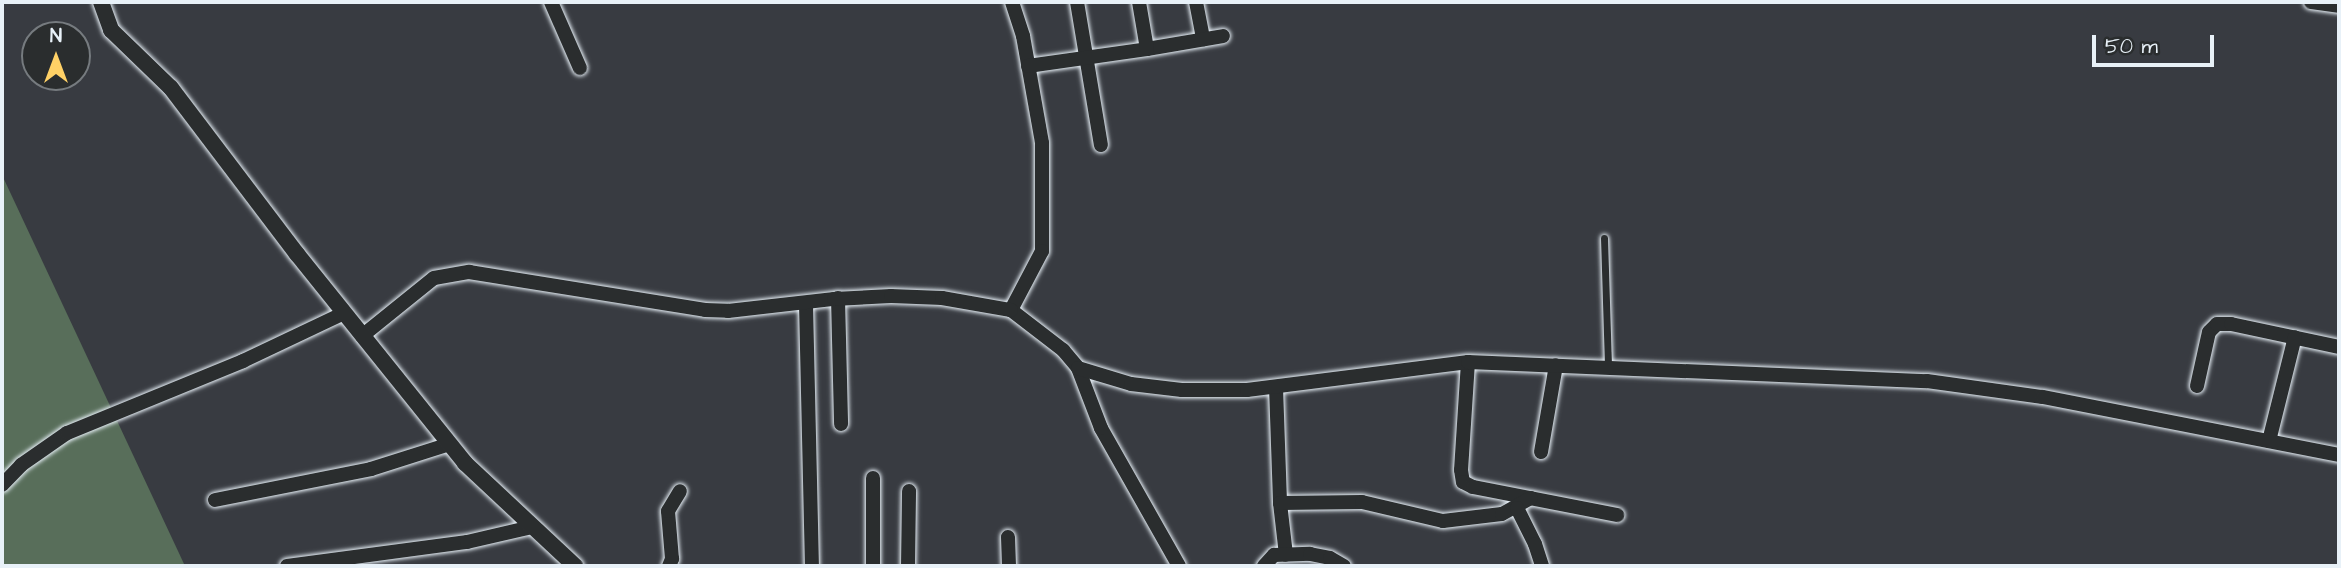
<!DOCTYPE html>
<html>
<head>
<meta charset="utf-8">
<style>
  body { margin:0 }
  #map { position:relative; width:2341px; height:568px; overflow:hidden; background:#383b41; font-family:"Architects Daughter",sans-serif }
  div>[style] { position:absolute }
  .green>* { inset:0; background:#586e5a }
  .roads { filter:drop-shadow(0 0 2px #e8f1f8) drop-shadow(0 0 2px #e8f1f8) }
  .service>* { height:7px; margin:-3.5px; padding:0 3.5px; transform-origin:3.5px; border-radius:3.5px; background:#2a2d2e }
  .minor>* { height:14px; margin:-7px; padding:0 7px; transform-origin:7px; border-radius:7px; background:#2a2d2e }
  .tertiary>* { height:16px; margin:-8px; padding:0 8px; transform-origin:8px; border-radius:8px; background:#2a2d2e }
  span { translate:-50% -50%; white-space:nowrap; text-align:center; line-height:1.15; -webkit-text-stroke:7px #2a2d2e; paint-order:stroke }
  .frame { position:absolute; inset:0; border:4px solid #e8f1f8; pointer-events:none }
  .north { position:absolute; left:21px; top:21px; width:70px; height:70px; box-sizing:border-box; background:#2a2d2e; border:2px solid #767b7f; border-radius:50%; rotate:0deg; font-size:19px; font-weight:700; line-height:28px; text-align:center; color:#e8f1f8 }
  .north::after { content:''; display:block; margin:auto; width:24px; height:32px; background:#ffd166; clip-path:polygon(50% 0,100% 100%,50% 72%,0 100%) }
  .scale { position:absolute; left:2092px; top:35px; width:122px; height:32px; box-sizing:border-box; border:4px solid #e8f1f8; border-top:0; padding-left:9px; font-size:21px; line-height:24px; white-space:nowrap; color:#e8f1f8; -webkit-text-stroke:5px #2a2d2e; paint-order:stroke }
</style>
</head>
<body>
<div id="map">
  <div class="green">
    <div style="clip-path:polygon(2px 175px,185px 566px,2px 566px)"></div>
  </div>
  <div class="roads">
    <div class="service">
      <div style="left:1604px;top:238px;width:129px;rotate:88.2deg"></div>
    </div>
    <div class="minor">
      <div style="left:551px;top:2px;width:72px;rotate:66.3deg"></div>
      <div style="left:1012px;top:2px;width:36px;rotate:72deg"></div>
      <div style="left:1023px;top:36px;width:109px;rotate:79.9deg"></div>
      <div style="left:1042px;top:143px;width:108px;rotate:90deg"></div>
      <div style="left:1042px;top:251px;width:67px;rotate:117.7deg"></div>
      <div style="left:1011px;top:310px;width:66px;rotate:37.6deg"></div>
      <div style="left:1063px;top:350px;width:23px;rotate:50deg"></div>
      <div style="left:1077px;top:2px;width:145px;rotate:80.5deg"></div>
      <div style="left:1196px;top:2px;width:38px;rotate:79deg"></div>
      <div style="left:2311px;top:2px;width:28px;rotate:8deg"></div>
      <div style="left:1147px;top:49px;width:77px;rotate:-9.7deg"></div>
      <div style="left:1028px;top:66px;width:120px;rotate:-8.1deg"></div>
      <div style="left:1147px;top:49px;width:48px;rotate:-99.7deg"></div>
      <div style="left:838px;top:298px;width:126px;rotate:88.6deg"></div>
      <div style="left:806px;top:304px;width:262px;rotate:88.7deg"></div>
      <div style="left:362px;top:336px;width:92px;rotate:-38.9deg"></div>
      <div style="left:434px;top:278px;width:36px;rotate:-10deg"></div>
      <div style="left:469px;top:272px;width:239px;rotate:9.1deg"></div>
      <div style="left:705px;top:310px;width:23px;rotate:2deg"></div>
      <div style="left:728px;top:311px;width:107px;rotate:-6.5deg"></div>
      <div style="left:834px;top:299px;width:57px;rotate:-3deg"></div>
      <div style="left:891px;top:296px;width:51px;rotate:2.2deg"></div>
      <div style="left:942px;top:298px;width:70px;rotate:9.9deg"></div>
      <div style="left:1468px;top:362px;width:108px;rotate:93.7deg"></div>
      <div style="left:1461px;top:470px;width:12px;rotate:81deg"></div>
      <div style="left:1463px;top:482px;width:11px;rotate:27deg"></div>
      <div style="left:1473px;top:487px;width:147px;rotate:11deg"></div>
      <div style="left:2197px;top:386px;width:55px;rotate:-77.5deg"></div>
      <div style="left:2209px;top:332px;width:11px;rotate:-45deg"></div>
      <div style="left:2217px;top:324px;width:14px"></div>
      <div style="left:2231px;top:324px;width:110px;rotate:12deg"></div>
      <div style="left:1276px;top:387px;width:116px;rotate:88deg"></div>
      <div style="left:1280px;top:503px;width:52px;rotate:83.4deg"></div>
      <div style="left:2269px;top:441px;width:107px;rotate:-76deg"></div>
      <div style="left:1541px;top:452px;width:88px;rotate:-80.2deg"></div>
      <div style="left:2px;top:485px;width:28px;rotate:-46deg"></div>
      <div style="left:21px;top:465px;width:56px;rotate:-34.8deg"></div>
      <div style="left:67px;top:433px;width:190px;rotate:-22.2deg"></div>
      <div style="left:243px;top:361px;width:112px;rotate:-25.4deg"></div>
      <div style="left:215px;top:500px;width:159px;rotate:-11.2deg"></div>
      <div style="left:371px;top:469px;width:83px;rotate:-17.6deg"></div>
      <div style="left:1280px;top:503px;width:82px;rotate:-0.7deg"></div>
      <div style="left:1362px;top:502px;width:83px;rotate:13.2deg"></div>
      <div style="left:1443px;top:521px;width:59px;rotate:-6.8deg"></div>
      <div style="left:1502px;top:514px;width:33px;rotate:-29deg"></div>
      <div style="left:1517px;top:508px;width:40px;rotate:63.4deg"></div>
      <div style="left:1535px;top:544px;width:23px;rotate:72deg"></div>
      <div style="left:1008px;top:537px;width:29px;rotate:88deg"></div>
      <div style="left:287px;top:566px;width:182px;rotate:-7.6deg"></div>
      <div style="left:467px;top:542px;width:67px;rotate:-13deg"></div>
      <div style="left:669px;top:566px;width:8px;rotate:-67deg"></div>
      <div style="left:672px;top:559px;width:48px;rotate:-94.8deg"></div>
      <div style="left:668px;top:511px;width:23px;rotate:-59deg"></div>
      <div style="left:873px;top:566px;width:88px;rotate:-90deg"></div>
      <div style="left:908px;top:566px;width:75px;rotate:-89.2deg"></div>
      <div style="left:1179px;top:566px;width:159px;rotate:-119.5deg"></div>
      <div style="left:1101px;top:428px;width:64px;rotate:-111deg"></div>
      <div style="left:1078px;top:368px;width:55px;rotate:16.8deg"></div>
      <div style="left:1131px;top:384px;width:51px;rotate:6.7deg"></div>
      <div style="left:1182px;top:390px;width:65px"></div>
      <div style="left:1247px;top:390px;width:223px;rotate:-7.2deg"></div>
      <div style="left:1468px;top:362px;width:459px;rotate:2.4deg"></div>
      <div style="left:1927px;top:381px;width:117px;rotate:7.9deg"></div>
      <div style="left:2043px;top:397px;width:302px;rotate:11.1deg"></div>
      <div style="left:1264px;top:566px;width:15px;rotate:-48deg"></div>
      <div style="left:1274px;top:555px;width:36px;rotate:-2deg"></div>
      <div style="left:1310px;top:554px;width:20px;rotate:11deg"></div>
      <div style="left:1330px;top:558px;width:16px;rotate:30deg"></div>
    </div>
    <div class="tertiary">
      <div style="left:101px;top:2px;width:30px;rotate:70deg"></div>
      <div style="left:111px;top:30px;width:83px;rotate:44deg"></div>
      <div style="left:171px;top:88px;width:208px;rotate:52.8deg"></div>
      <div style="left:297px;top:254px;width:268px;rotate:51.2deg"></div>
      <div style="left:465px;top:463px;width:151px;rotate:43.1deg"></div>
    </div>
  </div>
  <div class="frame"></div>
  <div class="north">N</div>
  <div class="scale">50 m</div>
</div>
</body>
</html>
